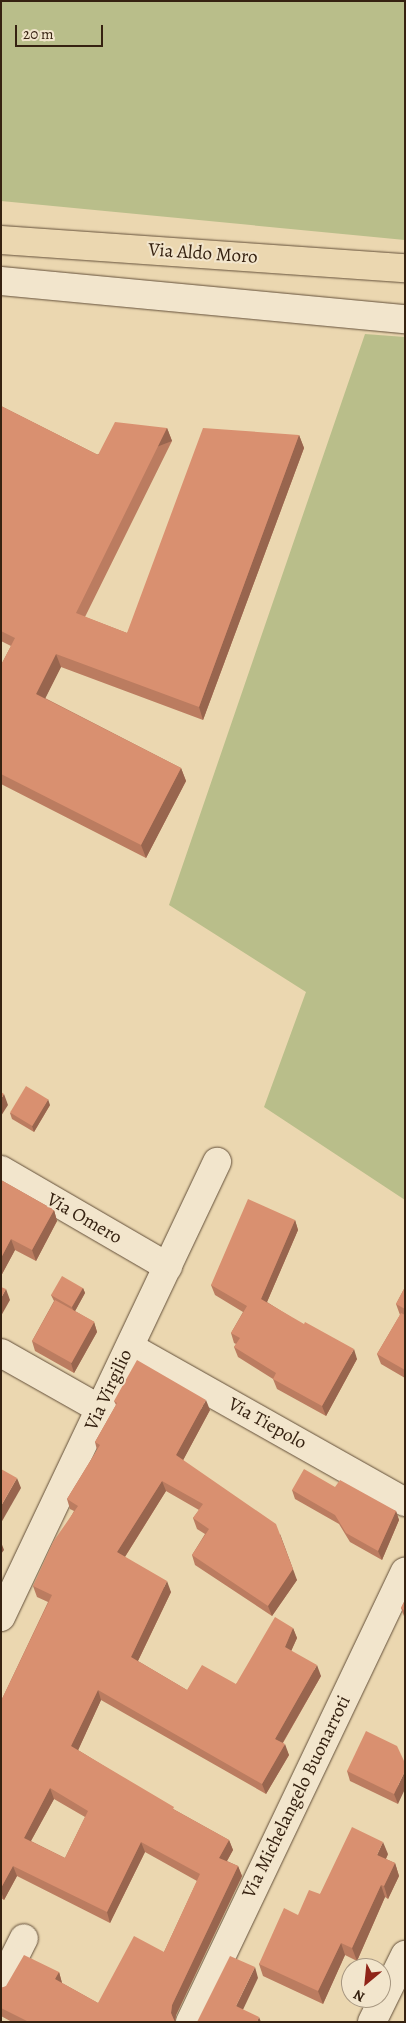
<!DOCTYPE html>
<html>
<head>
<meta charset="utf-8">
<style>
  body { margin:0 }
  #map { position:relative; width:406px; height:2023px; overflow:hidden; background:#ebd7b0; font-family:Alegreya,serif }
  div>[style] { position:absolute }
  .green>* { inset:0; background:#b9be8a }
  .roads { filter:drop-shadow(0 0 1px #634f39) drop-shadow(0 0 1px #634f39) }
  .minor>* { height:28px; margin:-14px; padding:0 14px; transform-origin:14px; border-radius:14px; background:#f2e5cc }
  .major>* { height:28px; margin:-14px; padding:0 14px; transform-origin:14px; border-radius:14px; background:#ebd7b0 }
  .wall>* { inset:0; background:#bb7c60 }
  .shaded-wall>* { inset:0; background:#98654e; transform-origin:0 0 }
  .building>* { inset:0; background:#d99070; transform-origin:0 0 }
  span { translate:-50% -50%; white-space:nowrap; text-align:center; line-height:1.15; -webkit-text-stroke:4px #f2e5cc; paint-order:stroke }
  .street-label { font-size:19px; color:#362211 }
  .frame { position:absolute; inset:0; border:2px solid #362211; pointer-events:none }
  .north { position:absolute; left:341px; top:1958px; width:50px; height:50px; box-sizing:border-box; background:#f2e5cc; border:1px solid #a79781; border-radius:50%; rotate:208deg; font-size:14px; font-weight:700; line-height:20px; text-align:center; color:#362211 }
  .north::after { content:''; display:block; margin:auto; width:18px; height:22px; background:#8f2418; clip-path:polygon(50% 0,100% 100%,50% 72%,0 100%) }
  .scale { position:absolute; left:15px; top:25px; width:88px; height:22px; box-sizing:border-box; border:2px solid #362211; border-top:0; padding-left:6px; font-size:15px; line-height:18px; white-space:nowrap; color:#362211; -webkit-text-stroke:4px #f2e5cc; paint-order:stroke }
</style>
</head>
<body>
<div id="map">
  <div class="green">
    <div style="clip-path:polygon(1px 1px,405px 1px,405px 240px,1px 201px)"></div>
    <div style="clip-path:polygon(365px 334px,405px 337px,405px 1200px,264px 1107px,306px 992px,169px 905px)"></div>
  </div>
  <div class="roads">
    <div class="minor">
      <div style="left:1px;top:281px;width:406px;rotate:5.4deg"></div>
      <div style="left:1px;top:1170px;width:193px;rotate:30.1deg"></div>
      <div style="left:130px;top:1347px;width:316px;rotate:29.4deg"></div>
      <div style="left:1px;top:1353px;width:114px;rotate:29.5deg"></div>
      <div style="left:1px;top:1617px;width:504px;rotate:-64.61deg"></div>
      <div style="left:1px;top:1984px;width:51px;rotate:-63.4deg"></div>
      <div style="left:190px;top:2022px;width:499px;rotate:-64.5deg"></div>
      <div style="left:372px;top:2022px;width:75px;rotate:-63.8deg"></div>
    </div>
    <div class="major">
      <div style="left:1px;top:240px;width:405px;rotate:4deg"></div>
    </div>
  </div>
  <div class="wall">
    <div style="clip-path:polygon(1px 406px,98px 455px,167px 428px,172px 441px,85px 617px,127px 633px,299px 435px,304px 448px,203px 720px,61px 667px,45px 698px,181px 768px,186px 781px,146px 858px,1px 784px,1px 665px,11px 646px,1px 641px)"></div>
    <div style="clip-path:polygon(50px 1105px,34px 1132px,12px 1119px,10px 1113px)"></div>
    <div style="clip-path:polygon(1px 1180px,54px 1210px,57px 1221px,36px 1261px,15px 1250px,1px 1276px)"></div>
    <div style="clip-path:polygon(295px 1220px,298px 1230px,267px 1302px,357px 1359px,326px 1416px,277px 1389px,273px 1379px,238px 1357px,234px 1347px,236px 1344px,234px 1343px,231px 1333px,243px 1312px,215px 1295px,211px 1285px)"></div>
    <div style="clip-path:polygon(405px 1287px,405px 1378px,381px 1364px,377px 1354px,400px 1315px,396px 1304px)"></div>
    <div style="clip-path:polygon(83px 1288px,85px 1293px,75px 1311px,94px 1322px,97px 1332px,74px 1373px,35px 1351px,32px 1341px,54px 1301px,51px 1295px)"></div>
    <div style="clip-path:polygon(evenodd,114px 1401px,210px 1410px,183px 1460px,297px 1580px,272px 1616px,195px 1565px,192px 1555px,205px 1534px,197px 1529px,193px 1518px,199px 1510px,166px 1491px,125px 1557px,171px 1592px,138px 1661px,187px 1690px,236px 1684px,293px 1628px,297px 1638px,291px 1651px,321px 1676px,283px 1743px,289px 1755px,266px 1794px,101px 1700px,78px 1750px,175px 1810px,229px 1840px,233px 1850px,227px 1861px,238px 1866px,242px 1876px,176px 2015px,175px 2022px,12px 2022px,1px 2016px,1px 1988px,59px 1972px,62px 1983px,98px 2003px,164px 1952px,197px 1881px,145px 1852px,110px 1923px,17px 1876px,4px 1900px,1px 1898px,1px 1701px,48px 1602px,37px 1597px,33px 1586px,74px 1511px,70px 1509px,67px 1499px,97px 1450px,95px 1442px,116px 1405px,114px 1401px,54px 1799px,85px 1817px,65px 1858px,31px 1841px,54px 1799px)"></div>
    <div style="clip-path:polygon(335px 1487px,396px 1511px,399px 1520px,382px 1560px,350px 1542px,339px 1524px,295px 1499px,292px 1490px)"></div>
    <div style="clip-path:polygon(405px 1600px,405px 1619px,401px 1608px)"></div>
    <div style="clip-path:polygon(397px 1746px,398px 1804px,350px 1781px,347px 1771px)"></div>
    <div style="clip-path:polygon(388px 1854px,386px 1859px,395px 1863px,399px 1876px,388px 1899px,385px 1897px,357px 1961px,345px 1955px,323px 2004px,263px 1976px,259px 1964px,320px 1894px)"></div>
  </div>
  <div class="shaded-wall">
    <div style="left:167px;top:428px;width:14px;height:206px;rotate:69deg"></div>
    <div style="clip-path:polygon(299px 435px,304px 448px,203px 720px,199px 707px)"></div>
    <div style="clip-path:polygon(56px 654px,61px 667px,41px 707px,36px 694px)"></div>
    <div style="clip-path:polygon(181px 768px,186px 781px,146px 858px,141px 845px)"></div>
    <div style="clip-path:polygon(4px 1094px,8px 1105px,1px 1116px,1px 1099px)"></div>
    <div style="clip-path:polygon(48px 1099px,50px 1105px,34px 1132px,32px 1126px)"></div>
    <div style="clip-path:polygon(54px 1210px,57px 1221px,36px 1261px,32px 1250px)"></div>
    <div style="clip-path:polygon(295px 1220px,298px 1230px,264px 1309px,261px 1299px)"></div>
    <div style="clip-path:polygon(11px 1239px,15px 1250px,1px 1276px,1px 1258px)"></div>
    <div style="clip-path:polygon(83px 1288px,85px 1293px,74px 1313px,72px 1307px)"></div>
    <div style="clip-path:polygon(6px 1289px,10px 1300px,1px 1316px,1px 1298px)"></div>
    <div style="clip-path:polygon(94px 1322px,97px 1332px,74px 1373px,71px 1363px)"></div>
    <div style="clip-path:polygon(354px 1349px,357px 1359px,326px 1416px,322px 1406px)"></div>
    <div style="clip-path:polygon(206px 1400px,210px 1410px,180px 1466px,176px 1455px)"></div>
    <div style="clip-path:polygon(17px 1478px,21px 1488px,1px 1523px,1px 1506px)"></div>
    <div style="clip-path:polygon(162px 1481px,166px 1491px,121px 1563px,117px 1552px)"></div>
    <div style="clip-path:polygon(396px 1511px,399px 1520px,382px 1560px,378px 1551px)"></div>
    <div style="clip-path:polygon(280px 1534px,297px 1580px,272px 1616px,268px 1606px)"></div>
    <div style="clip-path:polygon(1px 1542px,4px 1550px,1px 1554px)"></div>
    <div style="clip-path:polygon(167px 1581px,171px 1592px,135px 1667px,131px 1657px)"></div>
    <div style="clip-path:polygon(293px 1628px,297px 1638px,288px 1658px,285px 1647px)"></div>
    <div style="clip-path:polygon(317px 1665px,321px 1676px,279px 1749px,275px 1739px)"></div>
    <div style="clip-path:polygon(98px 1690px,101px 1700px,75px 1757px,71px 1746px)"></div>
    <div style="clip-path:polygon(285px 1744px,289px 1755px,266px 1794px,262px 1784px)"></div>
    <div style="clip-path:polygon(405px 1771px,405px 1789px,398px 1804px,394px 1794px)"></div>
    <div style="clip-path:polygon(50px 1788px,54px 1799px,27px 1848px,24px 1838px)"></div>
    <div style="clip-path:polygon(229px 1840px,233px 1850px,223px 1868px,219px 1858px)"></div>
    <div style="clip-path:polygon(141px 1842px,145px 1852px,110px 1923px,107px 1912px)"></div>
    <div style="clip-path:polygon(383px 1842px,388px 1854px,382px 1867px,377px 1855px)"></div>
    <div style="clip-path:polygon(395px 1863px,399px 1876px,388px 1899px,384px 1886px)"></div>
    <div style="clip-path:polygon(13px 1866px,17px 1876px,4px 1900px,1px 1891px,1px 1888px)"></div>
    <div style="clip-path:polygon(238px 1866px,242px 1876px,176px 2015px,175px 2022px,174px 2022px,171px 2013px,172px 2005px)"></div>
    <div style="clip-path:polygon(381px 1885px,385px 1897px,357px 1961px,352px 1948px)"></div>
    <div style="clip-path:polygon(341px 1943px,345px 1955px,323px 2004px,318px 1991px)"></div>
    <div style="clip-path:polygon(255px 1967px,258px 1978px,240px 2016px,236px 2006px)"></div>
    <div style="clip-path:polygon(59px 1972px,62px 1983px,59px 1990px,55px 1979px)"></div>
    <div style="clip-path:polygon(259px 2017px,261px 2022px,257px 2022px)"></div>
  </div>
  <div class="building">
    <div style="clip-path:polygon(1px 406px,98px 455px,115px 422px,167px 428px,76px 613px,127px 633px,203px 428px,299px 435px,199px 707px,56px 654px,36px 694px,181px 768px,141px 845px,1px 774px,1px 665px,15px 638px,1px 631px)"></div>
    <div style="left:26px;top:1086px;width:26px;height:31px;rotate:31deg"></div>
    <div style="clip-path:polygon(1px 1092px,4px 1094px,1px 1099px)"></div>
    <div style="clip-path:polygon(1px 1180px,54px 1210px,32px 1250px,11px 1239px,1px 1258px)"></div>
    <div style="clip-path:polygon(248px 1199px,295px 1220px,261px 1299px,304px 1324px,305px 1322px,354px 1349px,322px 1406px,273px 1379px,276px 1373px,234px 1347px,240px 1338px,231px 1333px,247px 1306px,211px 1285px)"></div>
    <div style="left:62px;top:1276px;width:24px;height:22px;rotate:30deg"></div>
    <div style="clip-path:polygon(1px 1287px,6px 1289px,1px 1298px)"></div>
    <div style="clip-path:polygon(405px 1287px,405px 1309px,396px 1304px)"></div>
    <div style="left:55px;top:1300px;width:45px;height:47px;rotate:29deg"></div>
    <div style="clip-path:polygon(401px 1313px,405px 1315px,405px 1370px,377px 1354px)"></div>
    <div style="clip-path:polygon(evenodd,137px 1360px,206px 1400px,176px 1455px,276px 1524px,293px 1569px,268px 1606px,192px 1555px,209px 1529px,193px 1518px,203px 1504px,162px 1481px,117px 1552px,167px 1581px,131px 1657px,187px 1690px,202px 1665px,236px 1684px,275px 1617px,293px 1628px,285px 1647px,317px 1665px,275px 1739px,285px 1744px,262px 1784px,98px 1690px,71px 1746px,174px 1807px,173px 1809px,229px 1840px,219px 1858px,238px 1866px,172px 2005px,171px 2013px,175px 2022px,29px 2022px,1px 2008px,1px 1988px,6px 1986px,24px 1955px,59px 1972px,55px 1979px,98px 2003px,134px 1936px,164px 1952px,200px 1874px,141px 1842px,107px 1912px,13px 1866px,1px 1888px,1px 1701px,52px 1595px,33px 1586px,53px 1542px,78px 1506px,67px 1499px,100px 1445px,95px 1442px,117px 1403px,114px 1401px,137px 1360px,50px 1788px,88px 1811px,65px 1858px,24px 1838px,50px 1788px)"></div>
    <div style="clip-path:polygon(1px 1469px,17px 1478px,1px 1506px)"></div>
    <div style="clip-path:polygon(304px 1469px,335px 1487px,340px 1480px,396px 1511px,378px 1551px,346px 1533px,335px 1515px,292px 1490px)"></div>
    <div style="clip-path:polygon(405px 1600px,405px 1611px,401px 1608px)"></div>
    <div style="clip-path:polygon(366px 1731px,397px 1746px,405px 1763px,405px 1771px,394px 1794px,347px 1771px)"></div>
    <div style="clip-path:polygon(352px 1827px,383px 1842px,377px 1855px,395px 1863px,384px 1886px,381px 1885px,352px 1948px,341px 1943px,318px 1991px,259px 1964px,284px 1908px,298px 1915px,309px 1890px,320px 1894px)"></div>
    <div style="clip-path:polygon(230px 1956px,255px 1967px,236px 2006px,259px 2017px,257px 2022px,197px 2022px)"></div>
  </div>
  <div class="street-label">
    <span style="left:203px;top:254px;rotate:4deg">Via Aldo Moro</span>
    <span style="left:84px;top:1219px;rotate:30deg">Via Omero</span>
    <span style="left:109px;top:1390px;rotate:-65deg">Via Virgilio</span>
    <span style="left:267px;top:1424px;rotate:29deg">Via Tiepolo</span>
    <span style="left:297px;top:1797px;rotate:-64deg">Via Michelangelo Buonarroti</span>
  </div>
  <div class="frame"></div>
  <div class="north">N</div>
  <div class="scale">20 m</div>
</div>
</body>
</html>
